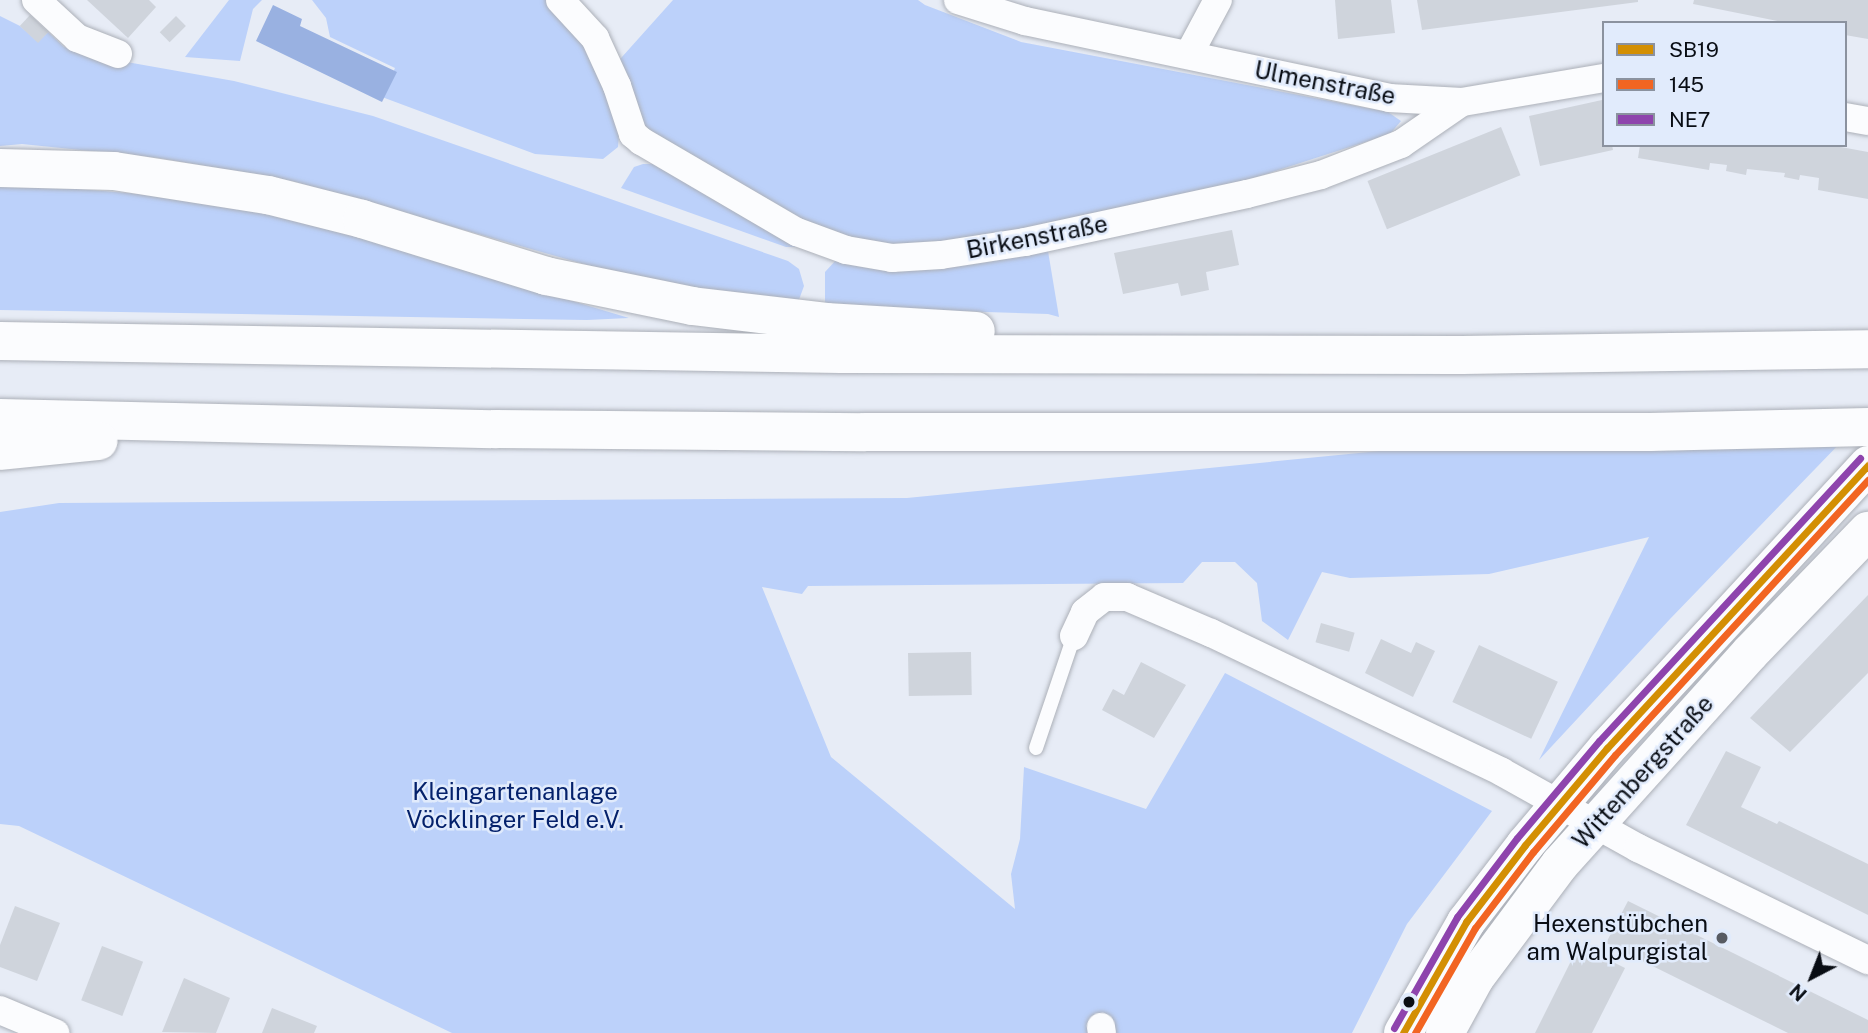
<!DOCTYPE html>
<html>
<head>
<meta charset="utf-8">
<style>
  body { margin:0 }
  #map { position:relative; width:1868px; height:1033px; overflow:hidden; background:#e7ecf6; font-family:"Public Sans",sans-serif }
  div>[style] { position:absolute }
  .green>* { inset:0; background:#bcd1fa }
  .water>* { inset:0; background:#99b1e1 }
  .building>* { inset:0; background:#cfd4dc; transform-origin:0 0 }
  .roads { filter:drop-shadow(0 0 2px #acb0b8) drop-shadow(0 0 2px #acb0b8) }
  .service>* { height:14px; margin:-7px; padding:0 7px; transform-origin:7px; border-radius:7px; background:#fbfcfe }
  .minor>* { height:28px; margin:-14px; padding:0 14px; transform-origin:14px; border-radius:14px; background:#fbfcfe }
  .secondary>* { height:38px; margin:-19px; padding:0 19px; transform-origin:19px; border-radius:19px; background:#fbfcfe }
  .motorway>* { height:38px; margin:-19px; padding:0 19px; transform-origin:19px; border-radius:19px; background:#fbfcfe }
  .bus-1>* { height:7px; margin:-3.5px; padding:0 3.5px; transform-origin:3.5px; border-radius:3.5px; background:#d38f03 }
  .bus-2>* { height:7px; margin:-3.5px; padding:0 3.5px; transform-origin:3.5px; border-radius:3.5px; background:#f26522 }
  .bus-3>* { height:7px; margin:-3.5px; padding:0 3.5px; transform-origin:3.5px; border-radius:3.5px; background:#8e44ad }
  .dots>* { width:19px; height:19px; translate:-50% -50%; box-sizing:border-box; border:4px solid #e1ebfc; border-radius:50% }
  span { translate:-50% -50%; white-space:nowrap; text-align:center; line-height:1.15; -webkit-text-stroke:5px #e1ebfc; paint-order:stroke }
  .street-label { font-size:24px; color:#090d14 }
  .park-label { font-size:24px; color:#04216b }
  .poi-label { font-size:24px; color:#090d14 }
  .right { translate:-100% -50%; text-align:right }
  .legend { position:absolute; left:1602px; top:21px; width:245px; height:126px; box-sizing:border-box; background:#e1ebfc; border:2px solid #8b929f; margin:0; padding:9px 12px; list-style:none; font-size:21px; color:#090d14 }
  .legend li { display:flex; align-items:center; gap:14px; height:35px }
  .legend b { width:35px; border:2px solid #8b929f }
  .north { position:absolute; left:1777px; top:942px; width:70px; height:70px; -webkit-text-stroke:5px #e1ebfc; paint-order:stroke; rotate:222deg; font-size:19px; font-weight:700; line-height:28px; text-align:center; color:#090d14 }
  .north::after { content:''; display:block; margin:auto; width:24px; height:32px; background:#090d14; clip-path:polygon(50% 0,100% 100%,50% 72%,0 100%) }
</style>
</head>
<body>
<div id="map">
  <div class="green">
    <div style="clip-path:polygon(229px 0,262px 0,253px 9px,240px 61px,185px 57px)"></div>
    <div style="clip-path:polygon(312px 0,555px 0,613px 67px,673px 0,918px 0,925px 5px,1021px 42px,1388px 112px,1401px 121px,1390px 134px,1047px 245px,1059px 317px,1048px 314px,825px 307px,825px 272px,837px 259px,620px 123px,618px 147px,603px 159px,535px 154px,382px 97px,395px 68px,330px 37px,326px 18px)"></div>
    <div style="clip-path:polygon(0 16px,20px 26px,38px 42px,48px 32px,64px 47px,104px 58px,234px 81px,373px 116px,788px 261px,799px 269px,804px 286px,797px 305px,640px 280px,292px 181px,159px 158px,22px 144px,0 146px)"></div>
    <div style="clip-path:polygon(643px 164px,659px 164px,798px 247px,786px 247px,621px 188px,634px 167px)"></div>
    <div style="clip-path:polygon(0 185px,30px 185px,200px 199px,321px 226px,629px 318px,587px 320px,0 310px)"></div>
    <div style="clip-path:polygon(1845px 438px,1670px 619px,1539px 760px,1649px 537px,1489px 574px,1350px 578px,1322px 572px,1288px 640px,1262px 621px,1257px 583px,1235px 562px,1202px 562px,1183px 583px,808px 586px,802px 594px,762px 587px,831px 757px,1015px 909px,1011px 874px,1020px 839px,1024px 767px,1146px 809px,1225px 673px,1492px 811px,1407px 924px,1352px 1033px,452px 1033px,19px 826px,0 824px,0 512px,59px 503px,907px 498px,1389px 450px)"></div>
  </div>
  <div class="water">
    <div style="clip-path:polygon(273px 5px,302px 19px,300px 26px,397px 72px,382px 102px,256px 41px)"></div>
  </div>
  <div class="building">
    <div style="clip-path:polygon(87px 0,149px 0,156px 7px,128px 38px)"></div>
    <div style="clip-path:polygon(1335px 0,1391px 0,1395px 33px,1338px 39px)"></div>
    <div style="clip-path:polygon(1417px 0,1638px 0,1638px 2px,1422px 30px)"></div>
    <div style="clip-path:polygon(1694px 0,1868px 0,1868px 39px,1845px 35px,1845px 23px,1787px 23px,1693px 4px)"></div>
    <div style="left:30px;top:15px;width:25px;height:15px;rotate:43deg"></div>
    <div style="left:176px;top:16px;width:14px;height:23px;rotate:45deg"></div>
    <div style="clip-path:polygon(1602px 100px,1604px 145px,1612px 145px,1613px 150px,1540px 166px,1529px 116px)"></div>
    <div style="left:1501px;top:127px;width:52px;height:144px;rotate:68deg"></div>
    <div style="clip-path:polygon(1640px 145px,1830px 145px,1868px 152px,1868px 199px,1818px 190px,1819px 178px,1800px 175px,1799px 180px,1784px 177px,1785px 173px,1747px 169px,1746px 175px,1726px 171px,1727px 165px,1710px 163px,1709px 170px,1638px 158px)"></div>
    <div style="clip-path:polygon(1232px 230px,1239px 265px,1206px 272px,1209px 290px,1181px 296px,1178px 283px,1123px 294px,1114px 253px)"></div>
    <div style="clip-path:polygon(1868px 595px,1868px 673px,1790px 752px,1750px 718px)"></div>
    <div style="left:1321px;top:623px;width:35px;height:20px;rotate:16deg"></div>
    <div style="clip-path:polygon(1381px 639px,1411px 653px,1416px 642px,1435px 651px,1413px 697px,1365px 673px)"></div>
    <div style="left:1479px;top:645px;width:87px;height:63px;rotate:25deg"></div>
    <div style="left:971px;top:652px;width:43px;height:63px;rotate:89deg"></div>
    <div style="clip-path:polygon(1141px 662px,1186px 685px,1154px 738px,1102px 710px,1113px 689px,1124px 695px)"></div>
    <div style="clip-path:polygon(1726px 751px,1761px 767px,1741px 807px,1777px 824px,1779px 821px,1868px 864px,1868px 915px,1686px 825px)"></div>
    <div style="clip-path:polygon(1628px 901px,1868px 1020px,1868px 1033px,1788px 1033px,1606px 943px)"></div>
    <div style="clip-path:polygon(15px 906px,60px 923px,37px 981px,0 967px,0 945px)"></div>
    <div style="clip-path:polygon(1579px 945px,1625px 968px,1592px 1033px,1535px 1033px)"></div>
    <div style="left:102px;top:946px;width:44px;height:58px;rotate:21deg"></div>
    <div style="clip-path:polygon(184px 978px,230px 998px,216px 1033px,162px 1032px)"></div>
    <div style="clip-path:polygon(272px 1008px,317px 1026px,314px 1033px,262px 1033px)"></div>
  </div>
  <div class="roads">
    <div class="service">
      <div style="left:1036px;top:748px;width:118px;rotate:-71.3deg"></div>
    </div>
    <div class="minor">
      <div style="left:36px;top:0;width:56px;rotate:42.8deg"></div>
      <div style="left:77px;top:38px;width:44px;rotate:21.3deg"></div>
      <div style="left:560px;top:0;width:52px;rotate:47.4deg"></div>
      <div style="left:595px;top:38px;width:53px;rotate:65.4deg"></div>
      <div style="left:617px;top:86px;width:51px;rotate:71.6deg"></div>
      <div style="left:633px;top:134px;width:11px;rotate:41deg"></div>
      <div style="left:641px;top:141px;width:181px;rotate:30.3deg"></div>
      <div style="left:797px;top:232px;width:52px;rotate:20.2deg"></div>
      <div style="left:846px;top:250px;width:47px;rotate:9.9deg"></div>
      <div style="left:892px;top:258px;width:49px;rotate:-3.5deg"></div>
      <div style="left:941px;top:255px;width:85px;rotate:-8.8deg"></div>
      <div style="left:1025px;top:242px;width:227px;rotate:-12.2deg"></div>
      <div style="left:1247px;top:194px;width:76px;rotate:-14.4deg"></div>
      <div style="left:1321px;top:175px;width:86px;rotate:-21.2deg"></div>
      <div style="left:1401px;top:144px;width:74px;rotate:-34.5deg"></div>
      <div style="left:1462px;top:102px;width:144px;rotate:-9.6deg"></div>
      <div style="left:958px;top:0;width:70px;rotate:17.4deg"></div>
      <div style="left:1025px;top:21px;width:372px;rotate:11.9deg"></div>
      <div style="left:1389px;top:98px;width:73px;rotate:3.1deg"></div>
      <div style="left:1189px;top:54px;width:61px;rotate:-61.8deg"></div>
      <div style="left:1845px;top:117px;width:23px;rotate:10deg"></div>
      <div style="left:1074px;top:636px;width:26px;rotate:-65deg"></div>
      <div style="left:1085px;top:612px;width:24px;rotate:-38deg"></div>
      <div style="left:1104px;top:597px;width:23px"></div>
      <div style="left:1127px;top:597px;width:91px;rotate:23.2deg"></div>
      <div style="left:1211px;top:633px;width:322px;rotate:25.5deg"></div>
      <div style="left:1502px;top:772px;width:156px;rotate:29.2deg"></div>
      <div style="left:1638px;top:848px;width:256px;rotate:26deg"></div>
      <div style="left:0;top:1010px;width:60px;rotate:22.7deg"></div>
      <div style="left:1101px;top:1027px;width:6px;rotate:81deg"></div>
    </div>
    <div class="secondary">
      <div style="left:1403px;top:1033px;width:128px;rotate:-60.4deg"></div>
      <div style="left:1466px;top:922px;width:97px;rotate:-52.5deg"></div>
      <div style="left:1525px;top:845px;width:127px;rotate:-49.8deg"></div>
      <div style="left:1607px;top:748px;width:385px;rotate:-47.3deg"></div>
      <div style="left:1445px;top:1033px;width:63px;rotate:-61.4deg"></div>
      <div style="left:1475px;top:978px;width:142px;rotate:-53.3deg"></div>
      <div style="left:1560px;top:864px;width:284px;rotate:-48deg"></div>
      <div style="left:1750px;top:653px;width:170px;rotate:-46deg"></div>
    </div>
    <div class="motorway">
      <div style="left:0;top:168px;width:114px;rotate:1.5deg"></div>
      <div style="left:114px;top:171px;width:156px;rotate:8.9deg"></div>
      <div style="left:268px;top:195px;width:97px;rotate:14.3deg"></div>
      <div style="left:362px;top:219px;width:193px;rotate:17.2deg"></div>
      <div style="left:546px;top:276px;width:149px;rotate:11.6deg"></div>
      <div style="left:692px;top:306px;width:135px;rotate:6.8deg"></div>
      <div style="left:826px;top:322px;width:150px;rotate:3.4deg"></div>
      <div style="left:0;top:341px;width:841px;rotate:0.89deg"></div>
      <div style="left:841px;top:354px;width:621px;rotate:0.09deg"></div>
      <div style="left:1462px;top:355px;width:406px;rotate:-0.8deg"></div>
      <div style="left:0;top:418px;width:496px;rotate:1.3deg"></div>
      <div style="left:496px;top:429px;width:369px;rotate:0.5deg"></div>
      <div style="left:865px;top:432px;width:785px"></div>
      <div style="left:1650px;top:432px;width:218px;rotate:-1.3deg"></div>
      <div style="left:0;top:451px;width:99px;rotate:-5.8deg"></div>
    </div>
  </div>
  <div class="bus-1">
    <div style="left:1403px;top:1033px;width:128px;rotate:-60.4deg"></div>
    <div style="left:1466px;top:922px;width:97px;rotate:-52.5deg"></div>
    <div style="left:1525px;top:845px;width:127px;rotate:-49.8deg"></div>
    <div style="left:1607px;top:748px;width:385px;rotate:-47.3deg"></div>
  </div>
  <div class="bus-2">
    <div style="left:1415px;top:1033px;width:121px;rotate:-60.3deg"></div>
    <div style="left:1475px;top:928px;width:96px;rotate:-52.7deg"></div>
    <div style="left:1533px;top:852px;width:127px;rotate:-49.8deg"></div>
    <div style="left:1615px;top:755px;width:374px;rotate:-47.4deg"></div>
  </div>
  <div class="bus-3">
    <div style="left:1394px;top:1028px;width:128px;rotate:-60.4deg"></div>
    <div style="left:1457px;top:917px;width:99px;rotate:-52.8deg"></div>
    <div style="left:1517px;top:838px;width:127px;rotate:-49.8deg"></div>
    <div style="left:1599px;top:741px;width:385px;rotate:-47.3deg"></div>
  </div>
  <div class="dots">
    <div style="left:1722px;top:938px;background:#575b63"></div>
    <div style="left:1409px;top:1002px;background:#090d14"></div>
  </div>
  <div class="street-label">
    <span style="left:1325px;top:83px;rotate:11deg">Ulmenstraße</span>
    <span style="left:1037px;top:237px;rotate:-11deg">Birkenstraße</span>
    <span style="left:1643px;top:772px;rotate:-48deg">Wittenbergstraße</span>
  </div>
  <div class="park-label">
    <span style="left:515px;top:806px">Kleingartenanlage<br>Vöcklinger Feld e.V.</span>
  </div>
  <div class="poi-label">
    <span class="right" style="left:1708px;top:938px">Hexenstübchen<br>am Walpurgistal</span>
  </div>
  <ul class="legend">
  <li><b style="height:9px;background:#d38f03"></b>SB19</li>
  <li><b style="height:9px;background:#f26522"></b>145</li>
  <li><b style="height:9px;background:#8e44ad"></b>NE7</li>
  </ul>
  <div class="north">N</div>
</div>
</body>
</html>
